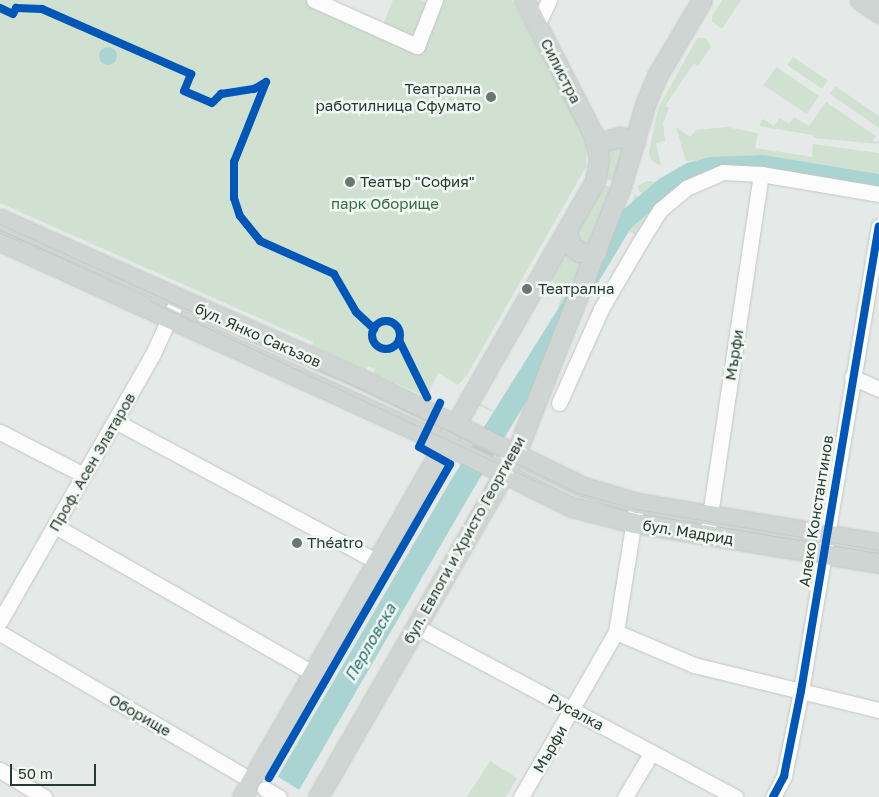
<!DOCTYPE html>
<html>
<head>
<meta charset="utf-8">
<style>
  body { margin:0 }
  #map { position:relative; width:879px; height:797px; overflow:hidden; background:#e5e9e7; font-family:"Golos Text",sans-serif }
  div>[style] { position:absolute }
  .green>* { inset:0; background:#d0e1d2; transform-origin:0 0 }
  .water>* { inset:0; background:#aad4d2 }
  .round { border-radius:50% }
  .pier>* { inset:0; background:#e5e9e7 }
  .roads { filter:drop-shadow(0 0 1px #c2c6c4) drop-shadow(0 0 1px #c2c6c4) }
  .minor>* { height:15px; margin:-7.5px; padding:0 7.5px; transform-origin:7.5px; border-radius:7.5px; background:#fbfcfb }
  .major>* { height:19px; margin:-9.5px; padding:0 9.5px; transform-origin:9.5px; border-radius:9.5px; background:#ced5d2 }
  .tram>* { height:1px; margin:-0.5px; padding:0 0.5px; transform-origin:0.5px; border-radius:0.5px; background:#c7cac9 }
  .bridges { filter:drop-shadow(0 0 1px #c2c6c4) drop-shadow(0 0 1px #c2c6c4) }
  .minor-bridge>* { height:15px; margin:-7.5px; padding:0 7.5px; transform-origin:7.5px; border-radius:7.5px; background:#fbfcfb }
  .cycleway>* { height:8px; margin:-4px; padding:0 4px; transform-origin:4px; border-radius:4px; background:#0057b8 }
  .cycleway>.ring { margin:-4px; padding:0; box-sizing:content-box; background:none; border:8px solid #0057b8; border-radius:50% }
  .dots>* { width:14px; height:14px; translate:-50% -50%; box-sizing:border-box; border:2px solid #f3f8f5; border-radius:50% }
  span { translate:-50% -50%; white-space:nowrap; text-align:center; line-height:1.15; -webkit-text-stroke:5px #f3f8f5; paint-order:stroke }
  .street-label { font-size:15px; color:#253b31 }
  .poi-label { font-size:15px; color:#253b31 }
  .right { translate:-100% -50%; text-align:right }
  .left { translate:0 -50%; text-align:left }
  .park-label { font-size:15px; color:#336d3f }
  .water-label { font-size:16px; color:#257170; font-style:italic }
  .scale { position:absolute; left:10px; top:764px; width:86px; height:22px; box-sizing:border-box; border:2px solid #253b31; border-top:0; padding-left:6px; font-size:15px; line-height:18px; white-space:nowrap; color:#253b31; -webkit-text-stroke:4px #f3f8f5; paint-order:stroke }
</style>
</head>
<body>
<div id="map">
  <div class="green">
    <div style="clip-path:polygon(0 0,306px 0,420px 51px,440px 0,512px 0,586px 137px,586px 167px,467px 375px,458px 385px,438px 373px,427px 397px,373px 373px,375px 369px,368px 366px,366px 370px,312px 346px,313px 342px,0 203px)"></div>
    <div style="clip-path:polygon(393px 0,420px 0,430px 4px,415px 42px,382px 27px)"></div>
    <div style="clip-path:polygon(722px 0,741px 0,722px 29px,712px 22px,712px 16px)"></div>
    <div style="clip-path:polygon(697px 38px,706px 38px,711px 47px,698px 66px,694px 63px,665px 106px,669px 108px,663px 123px,665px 141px,656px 143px,661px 166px,651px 160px,649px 153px,658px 109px)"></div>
    <div style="left:793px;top:57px;width:42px;height:10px;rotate:34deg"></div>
    <div style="left:776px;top:67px;width:52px;height:22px;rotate:34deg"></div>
    <div style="clip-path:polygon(835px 86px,879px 116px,879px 128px,830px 94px)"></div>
    <div style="clip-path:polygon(826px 102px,876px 136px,873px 142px,879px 141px,879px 144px,814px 138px,813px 135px,759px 126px,763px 119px,774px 126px,780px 118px,789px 124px,794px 117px,809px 126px)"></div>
    <div style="clip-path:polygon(676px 127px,690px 137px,696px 130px,727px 127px,758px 133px,755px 148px,812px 157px,813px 144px,879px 153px,879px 175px,755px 155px,686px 161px)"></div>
    <div style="clip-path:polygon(626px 144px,614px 181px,605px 179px,607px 148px)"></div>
    <div style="clip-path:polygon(647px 181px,666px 183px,657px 204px,639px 191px,638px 186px)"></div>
    <div style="clip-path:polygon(603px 185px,612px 187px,587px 247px,575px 236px)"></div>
    <div style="clip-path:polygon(635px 194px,654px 208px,635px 235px,623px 227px)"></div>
    <div style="clip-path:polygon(566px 251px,583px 259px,562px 310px,558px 308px,562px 294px,551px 278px)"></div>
    <div style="clip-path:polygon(546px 285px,554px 297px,543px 292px,478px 402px,512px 421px,476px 404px)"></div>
    <div style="clip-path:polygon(490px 761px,517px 778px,506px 797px,467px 797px)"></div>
  </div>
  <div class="water">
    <div class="round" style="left:99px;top:47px;width:18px;height:18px"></div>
    <div style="clip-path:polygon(763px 155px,879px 174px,879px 192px,757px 172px,675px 190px,631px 228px,471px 493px,295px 797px,266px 797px,451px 480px,616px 216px,659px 179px,687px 163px,710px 157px)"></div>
  </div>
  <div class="pier">
    <div style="clip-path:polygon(275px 775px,301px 791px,297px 797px,263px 797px)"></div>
  </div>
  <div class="roads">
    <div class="minor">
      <div style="left:314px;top:0;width:113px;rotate:24.1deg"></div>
      <div style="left:417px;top:46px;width:49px;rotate:-68.6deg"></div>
      <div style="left:537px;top:25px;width:28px;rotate:-64deg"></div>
      <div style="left:852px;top:377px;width:30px;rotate:24deg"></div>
      <div style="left:559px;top:403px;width:103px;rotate:-65.9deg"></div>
      <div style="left:601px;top:309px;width:78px;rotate:-59.8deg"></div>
      <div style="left:640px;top:242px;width:38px;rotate:-58deg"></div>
      <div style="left:660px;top:210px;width:34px;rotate:-40deg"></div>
      <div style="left:686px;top:188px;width:40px;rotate:-23.4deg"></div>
      <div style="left:723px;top:172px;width:38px;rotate:3deg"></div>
      <div style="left:761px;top:174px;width:120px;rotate:9.6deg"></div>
      <div style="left:115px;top:421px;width:298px;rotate:28.2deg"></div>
      <div style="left:0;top:432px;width:94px;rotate:27.1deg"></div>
      <div style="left:55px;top:526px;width:297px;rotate:29.7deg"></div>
      <div style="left:707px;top:535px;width:365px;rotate:-81.5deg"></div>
      <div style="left:0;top:621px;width:305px;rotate:-60.2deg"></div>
      <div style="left:152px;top:356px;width:63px;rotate:-65.5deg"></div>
      <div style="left:417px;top:627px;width:361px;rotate:28.1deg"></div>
      <div style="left:616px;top:632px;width:85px;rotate:22.9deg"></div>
      <div style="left:694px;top:665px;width:190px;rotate:13.7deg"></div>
      <div style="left:0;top:633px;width:300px;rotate:30.4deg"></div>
      <div style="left:0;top:770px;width:52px;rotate:31.5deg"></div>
      <div style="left:521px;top:797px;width:190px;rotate:-60.1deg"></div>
      <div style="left:616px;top:632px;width:121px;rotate:-80.9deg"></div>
      <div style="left:625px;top:797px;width:52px;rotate:-59deg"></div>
      <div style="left:773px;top:797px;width:24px;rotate:-62deg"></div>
      <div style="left:784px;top:776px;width:87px;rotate:-78.7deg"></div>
      <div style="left:801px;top:691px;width:471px;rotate:-80.5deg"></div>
    </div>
    <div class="major">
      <div style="left:860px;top:0;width:23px;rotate:34deg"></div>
      <div style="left:597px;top:143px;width:24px;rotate:-15deg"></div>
      <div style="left:620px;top:137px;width:16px;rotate:14deg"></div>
      <div style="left:0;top:219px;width:407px;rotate:23.9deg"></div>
      <div style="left:372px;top:384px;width:233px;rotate:26deg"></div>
      <div style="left:581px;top:486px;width:59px;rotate:16.9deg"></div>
      <div style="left:637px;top:503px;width:245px;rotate:9.4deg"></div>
      <div style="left:567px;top:233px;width:13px;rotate:72deg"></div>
      <div style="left:571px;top:245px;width:11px;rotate:41deg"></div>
      <div style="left:579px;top:252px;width:17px;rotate:3deg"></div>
      <div style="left:0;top:241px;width:489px;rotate:24.5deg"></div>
      <div style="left:445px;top:444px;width:142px;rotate:26.4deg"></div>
      <div style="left:572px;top:507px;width:64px;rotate:14.5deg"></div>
      <div style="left:634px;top:523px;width:248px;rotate:9.3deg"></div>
      <div style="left:242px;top:797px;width:710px;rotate:-60.19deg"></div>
      <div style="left:595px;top:181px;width:22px;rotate:-80deg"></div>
      <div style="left:599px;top:159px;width:26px;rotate:-103deg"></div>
      <div style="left:593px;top:134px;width:151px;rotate:-117.2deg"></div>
      <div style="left:318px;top:797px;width:397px;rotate:-60.1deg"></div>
      <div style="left:516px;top:453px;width:287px;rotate:-68.5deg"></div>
      <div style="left:621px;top:186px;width:88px;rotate:-73.4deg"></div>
      <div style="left:646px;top:102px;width:28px;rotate:-67deg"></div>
      <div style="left:657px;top:76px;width:88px;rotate:-59.4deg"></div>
    </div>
  </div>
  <div class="tram">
    <div style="left:0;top:224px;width:405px;rotate:24.5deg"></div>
    <div style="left:368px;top:392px;width:233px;rotate:25.7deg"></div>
    <div style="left:578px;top:493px;width:60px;rotate:15.4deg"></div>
    <div style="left:636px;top:509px;width:246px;rotate:9.6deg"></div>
    <div style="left:0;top:233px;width:23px;rotate:23deg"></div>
    <div style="left:150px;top:301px;width:438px;rotate:25deg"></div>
  </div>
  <div class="bridges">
    <div class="minor-bridge">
      <div style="left:265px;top:789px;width:16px;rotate:30deg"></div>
    </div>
  </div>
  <div class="cycleway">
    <div style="left:0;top:8px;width:14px;rotate:25deg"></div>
    <div style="left:13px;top:14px;width:7px;rotate:-63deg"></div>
    <div style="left:16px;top:8px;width:26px;rotate:2deg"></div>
    <div style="left:42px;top:9px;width:163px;rotate:23.6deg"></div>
    <div style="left:191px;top:74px;width:18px;rotate:112deg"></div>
    <div style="left:184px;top:91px;width:30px;rotate:23deg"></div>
    <div style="left:212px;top:103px;width:13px;rotate:-45deg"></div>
    <div style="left:221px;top:94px;width:33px;rotate:-9deg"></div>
    <div style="left:254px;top:89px;width:14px;rotate:-30deg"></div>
    <div style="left:266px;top:82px;width:86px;rotate:111.8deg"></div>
    <div style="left:234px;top:162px;width:36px;rotate:90deg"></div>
    <div style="left:234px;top:198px;width:19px;rotate:72deg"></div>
    <div style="left:240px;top:216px;width:32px;rotate:51deg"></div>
    <div style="left:260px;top:241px;width:81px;rotate:24deg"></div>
    <div style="left:334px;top:274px;width:44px;rotate:59.9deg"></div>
    <div style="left:356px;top:312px;width:25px;rotate:43deg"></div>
    <div class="ring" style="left:372px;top:321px;width:20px;height:20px"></div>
    <div style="left:399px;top:340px;width:64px;rotate:63.8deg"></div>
    <div style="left:269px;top:778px;width:362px;rotate:-60deg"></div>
    <div style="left:450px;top:464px;width:35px;rotate:-151deg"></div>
    <div style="left:419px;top:447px;width:49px;rotate:-64.5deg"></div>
    <div style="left:773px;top:797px;width:24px;rotate:-62deg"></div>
    <div style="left:784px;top:776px;width:87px;rotate:-78.7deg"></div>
    <div style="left:801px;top:691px;width:471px;rotate:-80.5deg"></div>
  </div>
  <div class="dots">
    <div style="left:491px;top:97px;background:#687871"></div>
    <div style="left:350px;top:182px;background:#687871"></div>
    <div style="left:527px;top:289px;background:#687871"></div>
    <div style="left:297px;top:543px;background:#687871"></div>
  </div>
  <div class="street-label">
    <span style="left:561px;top:71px;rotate:63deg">Силистра</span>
    <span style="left:258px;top:335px;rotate:24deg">бул. Янко Сакъзов</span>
    <span style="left:734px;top:355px;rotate:-81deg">Мърфи</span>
    <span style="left:92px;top:462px;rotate:-60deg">Проф. Асен Златаров</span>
    <span style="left:816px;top:511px;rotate:-81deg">Алеко Константинов</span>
    <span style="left:688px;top:532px;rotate:9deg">бул. Мадрид</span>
    <span style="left:464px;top:540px;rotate:-61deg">бул. Евлоги и Христо Георгиеви</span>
    <span style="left:576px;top:712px;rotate:28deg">Русалка</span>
    <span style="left:140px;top:715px;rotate:30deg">Оборище</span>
    <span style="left:550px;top:749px;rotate:-60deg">Мърфи</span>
  </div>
  <div class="poi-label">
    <span class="right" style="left:481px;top:97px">Театрална<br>работилница Сфумато</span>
    <span class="left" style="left:360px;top:182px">Театър "София"</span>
    <span class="left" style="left:538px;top:289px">Театрална</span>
    <span class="left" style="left:307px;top:543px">Théatro</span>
  </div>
  <div class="park-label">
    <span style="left:385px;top:204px">парк Оборище</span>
  </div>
  <div class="water-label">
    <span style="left:370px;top:642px;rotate:-60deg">Перловска</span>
  </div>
  <div class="scale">50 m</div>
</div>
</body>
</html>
